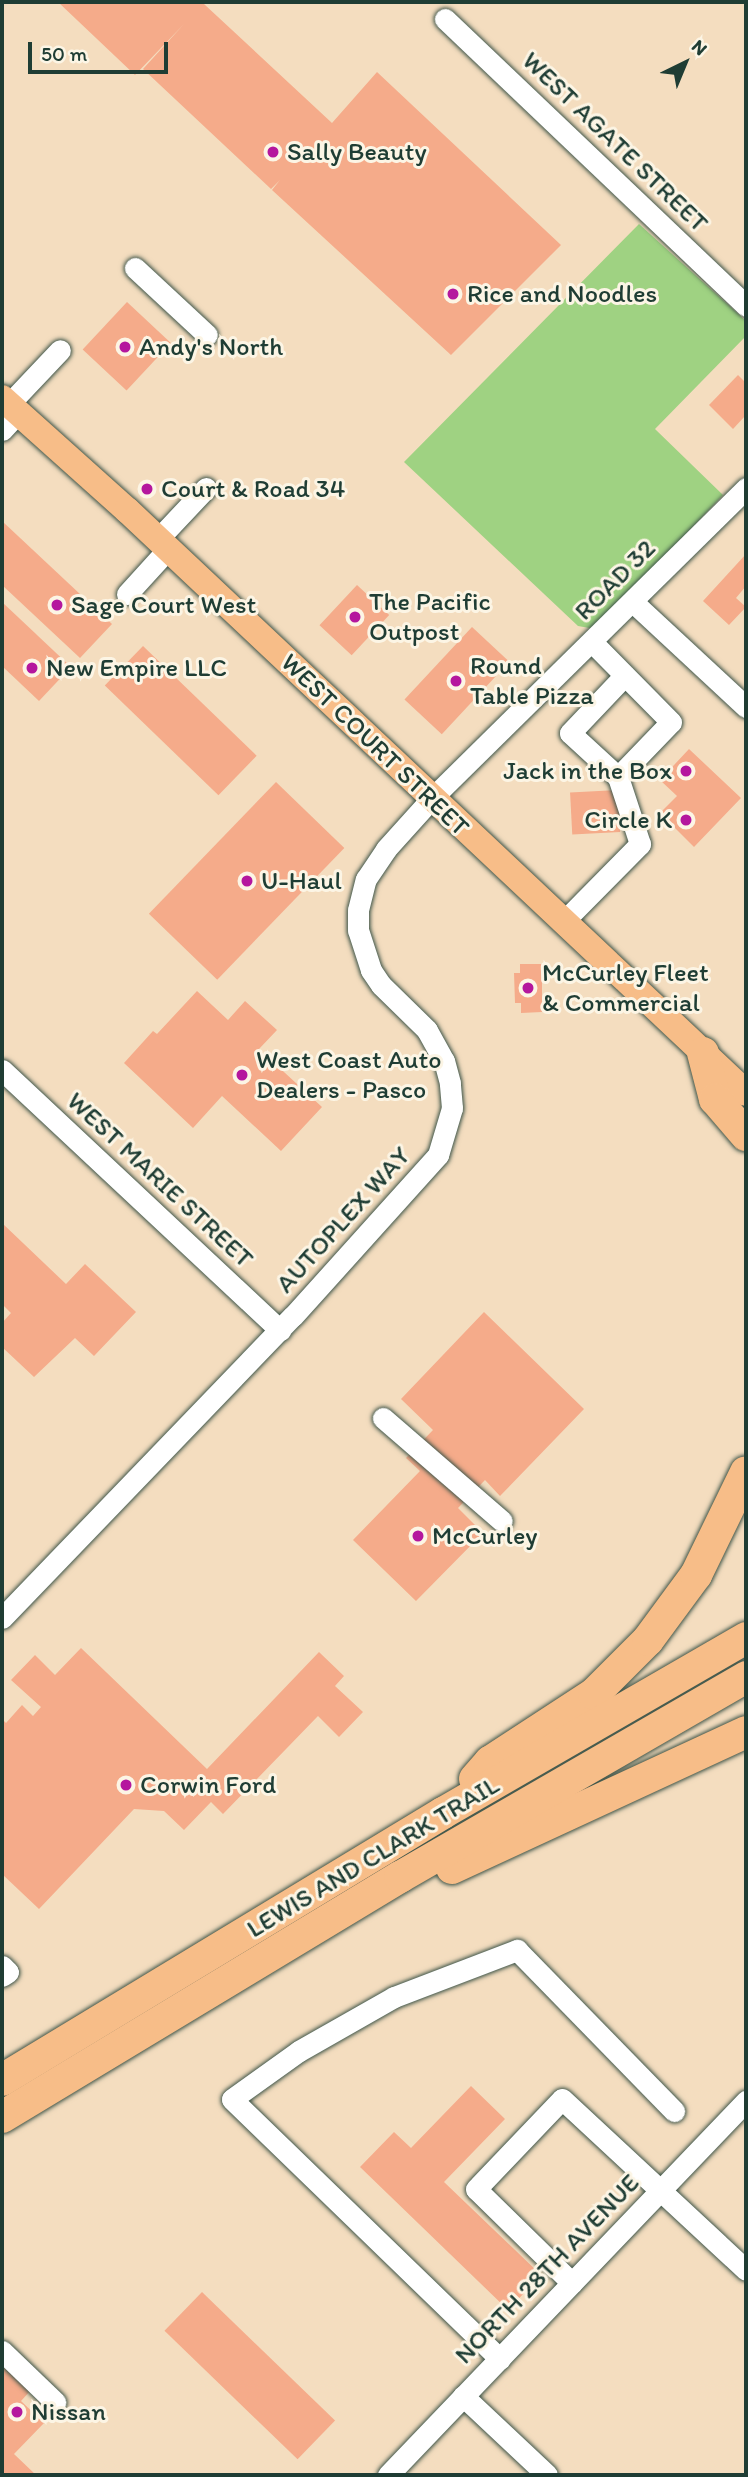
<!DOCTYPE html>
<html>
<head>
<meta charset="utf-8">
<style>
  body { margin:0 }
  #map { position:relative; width:748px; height:2477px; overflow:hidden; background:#f4ddbf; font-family:Itim,sans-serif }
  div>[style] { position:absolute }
  .green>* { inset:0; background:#9fd282 }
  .building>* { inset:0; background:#f5ab8a; transform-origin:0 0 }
  .roads { filter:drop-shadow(0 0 2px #3f5549) drop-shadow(0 0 2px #3f5549) }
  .minor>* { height:21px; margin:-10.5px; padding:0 10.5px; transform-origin:10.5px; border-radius:10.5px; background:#fff }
  .major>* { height:26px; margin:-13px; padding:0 13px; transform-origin:13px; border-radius:13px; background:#f7bd88 }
  .highway>* { height:32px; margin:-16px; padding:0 16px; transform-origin:16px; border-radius:16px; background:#f7bd88 }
  .dots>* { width:19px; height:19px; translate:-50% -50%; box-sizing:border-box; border:4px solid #fcf5e5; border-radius:50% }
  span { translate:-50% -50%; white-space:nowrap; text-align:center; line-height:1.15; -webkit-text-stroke:6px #fcf5e5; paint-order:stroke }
  .street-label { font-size:26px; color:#1f3d34 }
  .poi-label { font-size:26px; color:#1f3d34 }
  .left { translate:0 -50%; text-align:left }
  .right { translate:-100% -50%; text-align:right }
  .frame { position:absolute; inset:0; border:4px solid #1f3d34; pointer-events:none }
  .north { position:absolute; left:650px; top:28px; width:70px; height:70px; -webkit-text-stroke:5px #fcf5e5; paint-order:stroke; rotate:43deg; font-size:19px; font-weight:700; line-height:28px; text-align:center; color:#1f3d34 }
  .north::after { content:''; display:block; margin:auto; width:24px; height:32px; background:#1f3d34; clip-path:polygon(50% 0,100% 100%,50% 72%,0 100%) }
  .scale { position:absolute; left:28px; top:42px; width:140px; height:32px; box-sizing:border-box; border:4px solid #1f3d34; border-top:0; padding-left:9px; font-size:21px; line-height:24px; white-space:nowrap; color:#1f3d34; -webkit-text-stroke:5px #fcf5e5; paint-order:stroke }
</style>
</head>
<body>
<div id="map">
  <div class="green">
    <div style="clip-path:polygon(639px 224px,746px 321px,746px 336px,655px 429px,723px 495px,595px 629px,578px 626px,404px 462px)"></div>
  </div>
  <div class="building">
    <div style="clip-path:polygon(58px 2px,206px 2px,204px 4px,332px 123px,377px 72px,561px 245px,451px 355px,272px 190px,280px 180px,271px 189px,143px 69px,184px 24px,135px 75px)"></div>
    <div style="left:127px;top:302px;width:60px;height:65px;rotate:43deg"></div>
    <div style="clip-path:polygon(738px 375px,746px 383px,746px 415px,733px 429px,709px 405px)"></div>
    <div style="clip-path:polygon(2px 521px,112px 624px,80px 658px,2px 585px)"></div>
    <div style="clip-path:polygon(746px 554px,746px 586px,736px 598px,746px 607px,729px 625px,703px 601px)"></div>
    <div style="left:357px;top:585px;width:44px;height:55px;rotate:43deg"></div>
    <div style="clip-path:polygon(2px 602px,71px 667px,39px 701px,2px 666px)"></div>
    <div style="left:472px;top:627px;width:51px;height:99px;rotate:43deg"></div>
    <div style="left:143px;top:646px;width:158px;height:55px;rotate:44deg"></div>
    <div style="clip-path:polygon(689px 749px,741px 798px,694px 847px,660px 813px,677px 796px,660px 780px)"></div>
    <div style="left:276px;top:782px;width:95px;height:183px;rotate:44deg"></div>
    <div style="left:618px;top:790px;width:42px;height:48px;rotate:87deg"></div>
    <div style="clip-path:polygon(520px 964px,542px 964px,542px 1012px,521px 1013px,521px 1003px,515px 1003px,514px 973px,520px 973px)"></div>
    <div style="clip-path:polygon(197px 991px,228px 1020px,245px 1001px,277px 1030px,259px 1049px,322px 1107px,281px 1151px,222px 1096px,193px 1128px,124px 1063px,153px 1031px,157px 1034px)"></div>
    <div style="clip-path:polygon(2px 1223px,66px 1284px,85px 1264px,136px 1312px,94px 1356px,75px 1338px,34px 1377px,2px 1347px,2px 1323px,11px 1313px,2px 1304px)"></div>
    <div style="clip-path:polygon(484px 1312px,584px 1409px,500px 1496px,485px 1480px,458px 1508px,483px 1533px,416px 1601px,353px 1540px,420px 1471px,406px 1458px,433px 1430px,401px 1399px)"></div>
    <div style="clip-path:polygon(81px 1648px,207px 1769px,319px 1652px,344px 1676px,335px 1686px,363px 1712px,339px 1737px,318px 1716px,223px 1814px,211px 1802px,184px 1830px,164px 1811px,134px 1809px,39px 1909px,2px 1874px,2px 1719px,6px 1723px,22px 1705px,33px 1716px,41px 1707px,11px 1680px,35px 1655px,55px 1675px)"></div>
    <div style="clip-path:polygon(471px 2086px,505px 2119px,444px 2182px,541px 2275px,508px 2310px,360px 2167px,394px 2132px,411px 2148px)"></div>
    <div style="left:202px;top:2292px;width:185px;height:54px;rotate:44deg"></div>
    <div style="clip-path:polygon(2px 2362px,31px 2390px,21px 2401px,44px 2423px,14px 2454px,36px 2475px,2px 2475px)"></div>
  </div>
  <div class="roads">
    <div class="minor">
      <div style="left:445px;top:19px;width:416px;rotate:43.6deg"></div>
      <div style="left:135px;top:268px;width:98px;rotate:42.9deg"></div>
      <div style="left:9px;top:404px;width:74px;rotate:-46.6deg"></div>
      <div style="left:2px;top:430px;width:23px;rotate:-47deg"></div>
      <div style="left:158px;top:539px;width:70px;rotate:-46.7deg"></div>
      <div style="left:127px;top:594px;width:61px;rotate:-47.7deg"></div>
      <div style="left:634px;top:603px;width:153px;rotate:42.9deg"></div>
      <div style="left:618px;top:777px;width:65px;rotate:-137.5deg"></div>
      <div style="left:570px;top:733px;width:79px;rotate:-46.5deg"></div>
      <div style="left:565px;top:920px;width:107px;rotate:-45.4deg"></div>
      <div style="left:640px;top:844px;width:71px;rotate:-108.2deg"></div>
      <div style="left:618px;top:777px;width:76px;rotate:-46.1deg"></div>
      <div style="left:671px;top:722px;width:112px;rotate:-134.6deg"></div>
      <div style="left:2px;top:1070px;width:381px;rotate:43.1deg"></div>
      <div style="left:383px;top:1418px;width:157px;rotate:40.9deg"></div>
      <div style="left:2px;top:1618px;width:419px;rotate:-46.1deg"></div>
      <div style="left:293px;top:1316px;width:217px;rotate:-48deg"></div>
      <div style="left:438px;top:1155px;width:49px;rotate:-73.4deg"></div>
      <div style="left:452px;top:1108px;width:25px;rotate:-95deg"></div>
      <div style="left:450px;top:1083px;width:23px;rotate:-105deg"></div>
      <div style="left:444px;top:1061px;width:35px;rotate:-119deg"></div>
      <div style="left:427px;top:1030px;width:64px;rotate:-135.6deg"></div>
      <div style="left:381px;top:985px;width:18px;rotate:-124deg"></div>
      <div style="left:371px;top:970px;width:42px;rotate:-108deg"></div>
      <div style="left:358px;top:930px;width:20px;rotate:-90deg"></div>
      <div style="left:358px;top:910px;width:32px;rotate:-76deg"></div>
      <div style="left:366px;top:879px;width:36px;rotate:-56deg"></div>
      <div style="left:386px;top:849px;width:67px;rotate:-48deg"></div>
      <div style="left:431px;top:799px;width:443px;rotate:-44.6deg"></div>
      <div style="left:2px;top:1966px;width:8px;rotate:45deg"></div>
      <div style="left:8px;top:1972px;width:7px;rotate:146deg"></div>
      <div style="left:572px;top:2283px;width:134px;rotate:-135.6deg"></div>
      <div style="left:476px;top:2189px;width:124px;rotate:-46.3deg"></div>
      <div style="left:562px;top:2099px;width:251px;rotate:42.9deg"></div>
      <div style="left:2px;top:2351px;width:74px;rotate:43.9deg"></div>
      <div style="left:500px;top:2359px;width:373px;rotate:-135.9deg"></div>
      <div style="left:232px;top:2099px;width:82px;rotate:-35.6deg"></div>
      <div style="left:299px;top:2051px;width:109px;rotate:-29.6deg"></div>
      <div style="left:394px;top:1997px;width:132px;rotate:-20.9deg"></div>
      <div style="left:517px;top:1950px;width:225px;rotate:45.7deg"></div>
      <div style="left:463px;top:2396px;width:115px;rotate:43.2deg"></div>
      <div style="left:388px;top:2475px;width:518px;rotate:-46.25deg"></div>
    </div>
    <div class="major">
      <div style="left:2px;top:398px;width:168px;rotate:41.9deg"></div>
      <div style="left:127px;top:510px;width:850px;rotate:43.28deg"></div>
    </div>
    <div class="highway">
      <div style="left:703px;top:1053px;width:48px;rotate:75.4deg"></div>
      <div style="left:715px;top:1099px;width:48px;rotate:49.3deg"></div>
      <div style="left:475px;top:1779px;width:23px;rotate:-49deg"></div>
      <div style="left:490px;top:1762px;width:124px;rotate:-33.2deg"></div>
      <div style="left:594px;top:1694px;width:76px;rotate:-45deg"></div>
      <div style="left:648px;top:1640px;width:81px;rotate:-53.6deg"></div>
      <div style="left:696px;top:1575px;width:114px;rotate:-64.1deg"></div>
      <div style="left:452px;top:1868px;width:324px;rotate:-24.8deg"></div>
      <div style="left:2px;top:2080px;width:516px;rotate:-31.19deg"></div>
      <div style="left:443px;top:1813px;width:350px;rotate:-30deg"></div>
      <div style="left:2px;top:2117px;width:465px;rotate:-31.1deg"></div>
      <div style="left:400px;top:1877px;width:400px;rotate:-30deg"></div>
    </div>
  </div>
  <div class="dots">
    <div style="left:273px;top:152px;background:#b5179e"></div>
    <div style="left:453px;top:294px;background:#b5179e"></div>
    <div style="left:125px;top:347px;background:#b5179e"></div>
    <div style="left:147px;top:489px;background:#b5179e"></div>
    <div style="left:57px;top:605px;background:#b5179e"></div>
    <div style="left:355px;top:617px;background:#b5179e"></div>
    <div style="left:32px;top:668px;background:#b5179e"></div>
    <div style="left:456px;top:681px;background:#b5179e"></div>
    <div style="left:686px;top:771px;background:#b5179e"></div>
    <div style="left:686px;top:820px;background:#b5179e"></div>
    <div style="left:247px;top:881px;background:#b5179e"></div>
    <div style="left:528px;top:988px;background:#b5179e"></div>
    <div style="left:242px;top:1075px;background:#b5179e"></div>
    <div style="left:418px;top:1536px;background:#b5179e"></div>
    <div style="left:126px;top:1785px;background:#b5179e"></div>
    <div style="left:17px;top:2412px;background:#b5179e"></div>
  </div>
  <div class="street-label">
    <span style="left:615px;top:142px;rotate:44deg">WEST AGATE STREET</span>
    <span style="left:615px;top:580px;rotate:-45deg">ROAD 32</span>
    <span style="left:375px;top:745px;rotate:44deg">WEST COURT STREET</span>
    <span style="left:160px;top:1180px;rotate:43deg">WEST MARIE STREET</span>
    <span style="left:343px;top:1220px;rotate:-48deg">AUTOPLEX WAY</span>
    <span style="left:373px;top:1857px;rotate:-31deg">LEWIS AND CLARK TRAIL</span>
    <span style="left:547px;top:2269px;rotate:-46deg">NORTH 28TH AVENUE</span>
  </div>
  <div class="poi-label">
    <span class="left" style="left:287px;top:152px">Sally Beauty</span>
    <span class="left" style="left:467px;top:294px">Rice and Noodles</span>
    <span class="left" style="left:139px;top:347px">Andy's North</span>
    <span class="left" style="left:161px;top:489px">Court &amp; Road 34</span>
    <span class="left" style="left:369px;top:617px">The Pacific<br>Outpost</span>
    <span class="left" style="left:71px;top:605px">Sage Court West</span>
    <span class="left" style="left:470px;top:681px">Round<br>Table Pizza</span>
    <span class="left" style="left:46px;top:668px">New Empire LLC</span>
    <span class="right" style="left:672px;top:771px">Jack in the Box</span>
    <span class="right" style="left:672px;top:820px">Circle K</span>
    <span class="left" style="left:261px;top:881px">U-Haul</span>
    <span class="left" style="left:542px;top:988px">McCurley Fleet<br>&amp; Commercial</span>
    <span class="left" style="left:256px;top:1075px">West Coast Auto<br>Dealers - Pasco</span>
    <span class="left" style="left:432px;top:1536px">McCurley</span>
    <span class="left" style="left:140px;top:1785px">Corwin Ford</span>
    <span class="left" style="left:31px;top:2412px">Nissan</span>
  </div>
  <div class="frame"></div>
  <div class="north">N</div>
  <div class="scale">50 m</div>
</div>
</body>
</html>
